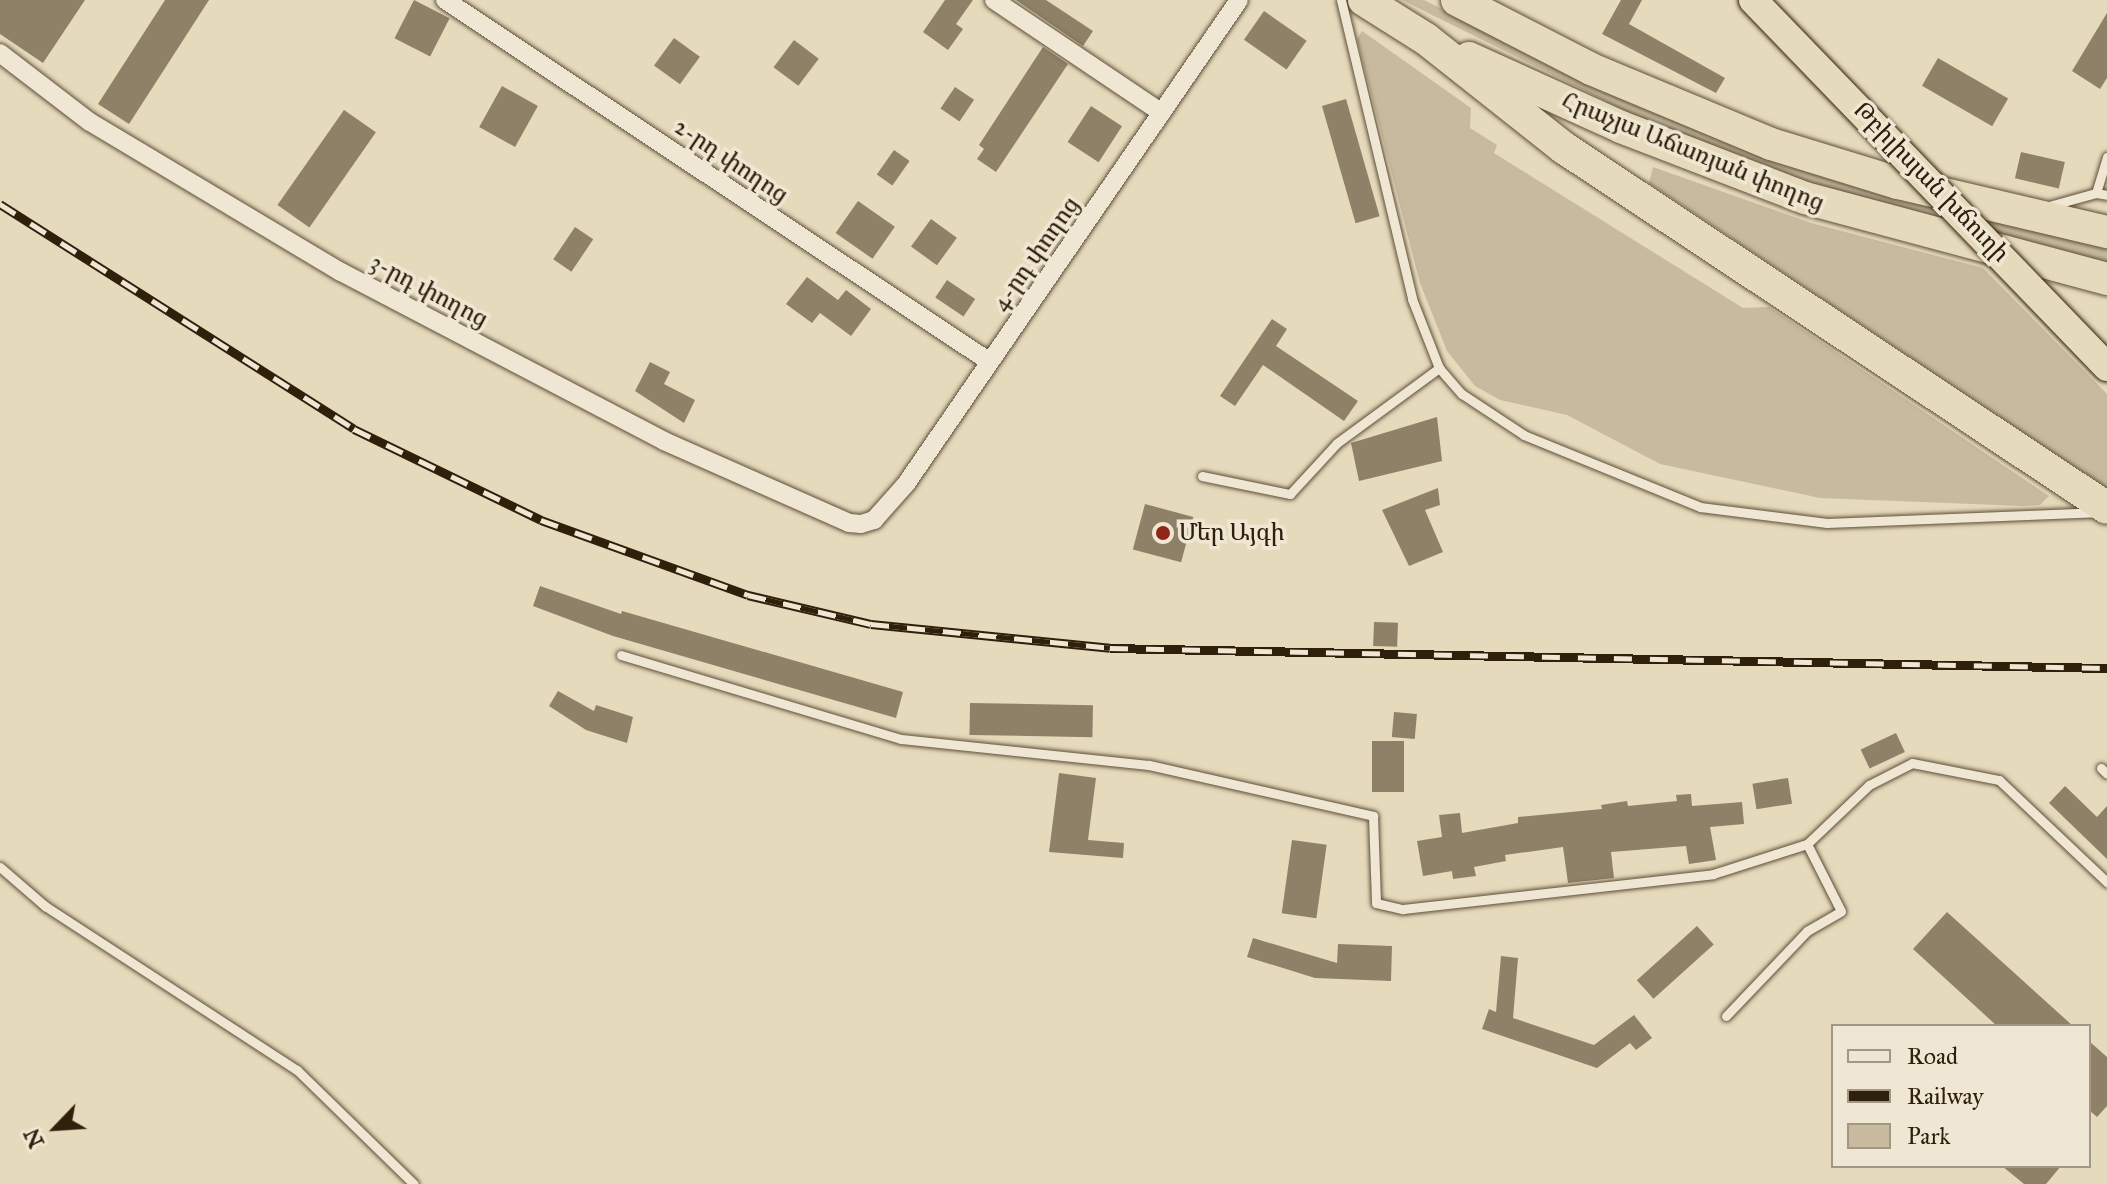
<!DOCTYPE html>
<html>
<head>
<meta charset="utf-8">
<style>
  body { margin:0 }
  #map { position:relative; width:2107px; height:1184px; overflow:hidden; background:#e6dabc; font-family:"IM FELL Great Primer","Noto Serif Armenian",serif }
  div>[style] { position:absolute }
  .green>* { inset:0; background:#c7ba9e }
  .building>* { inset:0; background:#8e8168; transform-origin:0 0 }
  .roads { filter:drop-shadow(0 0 2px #5d4e38) drop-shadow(0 0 2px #5d4e38) }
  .lane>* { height:9px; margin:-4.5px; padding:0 4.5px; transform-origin:4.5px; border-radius:4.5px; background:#efe7d3 }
  .street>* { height:18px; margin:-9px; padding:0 9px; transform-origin:9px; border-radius:9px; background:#efe7d3 }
  .highway>* { height:32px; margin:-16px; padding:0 16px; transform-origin:16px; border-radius:16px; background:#e6dabc }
  .rail>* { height:9px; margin-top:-4.5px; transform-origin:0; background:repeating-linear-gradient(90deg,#efe7d3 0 18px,#2f200c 0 36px); box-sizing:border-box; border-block:2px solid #2f200c }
  .bridges { filter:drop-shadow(0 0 2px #2f200c) drop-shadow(0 0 2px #2f200c) }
  .primary-bridge>* { height:28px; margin:-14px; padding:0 14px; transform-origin:14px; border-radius:14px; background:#e6dabc }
  .dots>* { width:22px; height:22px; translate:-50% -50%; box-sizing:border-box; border:4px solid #efe7d3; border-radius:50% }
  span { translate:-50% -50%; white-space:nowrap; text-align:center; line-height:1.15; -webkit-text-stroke:7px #efe7d3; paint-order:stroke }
  .street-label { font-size:24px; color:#2f200c }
  .poi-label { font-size:24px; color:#2f200c }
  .left { translate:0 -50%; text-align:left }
  .legend { position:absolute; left:1831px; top:1024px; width:260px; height:144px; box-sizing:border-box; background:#efe7d3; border:2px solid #a29783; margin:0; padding:10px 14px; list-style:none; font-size:24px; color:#2f200c }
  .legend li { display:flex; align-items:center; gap:16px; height:40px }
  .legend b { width:40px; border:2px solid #a29783 }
  .north { position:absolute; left:16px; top:1088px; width:80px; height:80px; -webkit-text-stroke:6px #efe7d3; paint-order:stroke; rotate:245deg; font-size:22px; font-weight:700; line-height:32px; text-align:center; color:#2f200c }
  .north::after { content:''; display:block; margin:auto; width:28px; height:36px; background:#2f200c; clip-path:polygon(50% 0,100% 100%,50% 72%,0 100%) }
</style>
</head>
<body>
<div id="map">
  <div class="green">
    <div style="clip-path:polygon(1402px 0,1424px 0,1637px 106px,1755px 153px,1863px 189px,2107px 249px,2107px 262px,1823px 188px,1634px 115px)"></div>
    <div style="clip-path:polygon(1362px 31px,1471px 108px,1470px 128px,1497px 145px,1494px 153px,1743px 308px,1769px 307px,2049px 496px,2040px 505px,2023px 506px,1820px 498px,1660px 464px,1567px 415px,1500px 400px,1475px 386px,1447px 351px,1420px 283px,1357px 39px)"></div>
    <div style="clip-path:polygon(1653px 167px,1811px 223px,1983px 268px,2107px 394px,2107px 488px,1649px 183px)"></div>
  </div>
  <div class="building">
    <div style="clip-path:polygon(0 0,85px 0,43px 63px,0 34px)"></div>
    <div style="clip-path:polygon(165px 0,209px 0,129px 124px,98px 104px)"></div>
    <div style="left:414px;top:0;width:40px;height:43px;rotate:27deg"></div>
    <div style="clip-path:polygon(945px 0,973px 0,956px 24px,963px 29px,948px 50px,923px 32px)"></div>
    <div style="clip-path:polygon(1016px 0,1046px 0,1093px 31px,1083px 46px)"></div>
    <div style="clip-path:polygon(1621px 0,1642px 0,1629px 24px,1725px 78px,1716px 93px,1602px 34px)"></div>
    <div style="left:1264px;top:11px;width:52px;height:35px;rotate:35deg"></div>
    <div style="clip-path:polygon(2107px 13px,2107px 78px,2100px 89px,2072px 71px)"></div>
    <div style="left:674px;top:38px;width:32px;height:34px;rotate:36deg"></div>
    <div style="left:794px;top:40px;width:31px;height:34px;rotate:37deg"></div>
    <div style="clip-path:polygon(1043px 47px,1068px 64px,996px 172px,977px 159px,984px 149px,979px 145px)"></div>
    <div style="left:1938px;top:58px;width:81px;height:32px;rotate:30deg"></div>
    <div style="left:502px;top:86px;width:41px;height:47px;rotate:29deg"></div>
    <div style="left:955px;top:87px;width:23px;height:26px;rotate:34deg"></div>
    <div style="left:1346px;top:99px;width:122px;height:25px;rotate:74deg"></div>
    <div style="left:1091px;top:106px;width:37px;height:43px;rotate:33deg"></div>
    <div style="left:344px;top:110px;width:39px;height:116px;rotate:35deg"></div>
    <div style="left:894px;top:150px;width:19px;height:30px;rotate:35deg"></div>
    <div style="left:2021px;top:152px;width:45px;height:27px;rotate:13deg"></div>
    <div style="left:858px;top:201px;width:45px;height:39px;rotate:35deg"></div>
    <div style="left:931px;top:219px;width:32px;height:34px;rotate:36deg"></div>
    <div style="left:575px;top:227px;width:22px;height:39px;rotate:34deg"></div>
    <div style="clip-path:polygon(807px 277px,838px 300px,846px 290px,871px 309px,851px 336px,820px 313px,812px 323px,786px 304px)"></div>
    <div style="left:947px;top:280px;width:34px;height:21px;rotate:34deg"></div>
    <div style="clip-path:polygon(1272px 319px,1287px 329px,1276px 346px,1358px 401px,1344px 421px,1263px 365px,1235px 406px,1220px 396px)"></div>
    <div style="clip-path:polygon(650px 362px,670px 372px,664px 384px,695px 400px,684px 423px,635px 391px)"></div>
    <div style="clip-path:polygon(1437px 417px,1442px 461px,1359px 481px,1351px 443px)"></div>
    <div style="clip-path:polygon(1438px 488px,1440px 505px,1425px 510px,1443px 552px,1409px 566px,1382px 510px)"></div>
    <div style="left:1145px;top:504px;width:50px;height:47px;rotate:15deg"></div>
    <div style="clip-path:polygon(540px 586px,621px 614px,622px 611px,903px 692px,896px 718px,613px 636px,533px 606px)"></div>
    <div style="left:1374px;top:622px;width:24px;height:24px;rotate:2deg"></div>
    <div style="clip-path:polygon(558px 691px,594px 711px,596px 705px,633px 717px,627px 743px,586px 730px,549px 706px)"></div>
    <div style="left:970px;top:703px;width:123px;height:32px;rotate:1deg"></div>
    <div style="left:1394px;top:712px;width:23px;height:25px;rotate:5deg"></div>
    <div style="left:1896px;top:733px;width:21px;height:39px;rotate:65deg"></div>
    <div style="left:1372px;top:741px;width:32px;height:51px"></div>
    <div style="clip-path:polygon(1059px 773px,1096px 778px,1088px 840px,1124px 843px,1123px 858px,1049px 852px)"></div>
    <div style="left:1788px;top:778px;width:26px;height:36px;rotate:81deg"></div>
    <div style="clip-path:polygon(2065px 786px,2097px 817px,2107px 806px,2107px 859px,2049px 803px)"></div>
    <div style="clip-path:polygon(1691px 794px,1692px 806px,1742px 802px,1744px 824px,1710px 827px,1716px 860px,1689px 864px,1686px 846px,1611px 852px,1614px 878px,1568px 883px,1563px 847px,1505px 855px,1506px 861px,1474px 867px,1476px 876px,1453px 879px,1452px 871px,1423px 876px,1417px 841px,1442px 837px,1439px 815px,1460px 813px,1462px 833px,1518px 823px,1518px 817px,1602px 809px,1601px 805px,1627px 801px,1628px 806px,1677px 801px,1676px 795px)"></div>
    <div style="left:1292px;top:840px;width:35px;height:74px;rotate:8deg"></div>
    <div style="clip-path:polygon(1947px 912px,2073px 1026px,1997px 1026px,1913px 949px)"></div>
    <div style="left:1697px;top:926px;width:25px;height:81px;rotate:48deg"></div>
    <div style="clip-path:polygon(1253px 938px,1337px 963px,1338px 944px,1392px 946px,1391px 981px,1315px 978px,1247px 957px)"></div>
    <div style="clip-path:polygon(1501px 956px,1518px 958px,1513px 1018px,1594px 1045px,1634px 1015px,1652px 1038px,1636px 1050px,1630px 1043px,1597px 1068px,1482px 1029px,1489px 1009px,1496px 1012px)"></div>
    <div style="clip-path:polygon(2089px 1041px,2107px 1057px,2107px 1106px,2097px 1117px,2089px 1110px)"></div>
    <div style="clip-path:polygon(2002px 1166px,2061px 1166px,2046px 1184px,2024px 1184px)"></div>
  </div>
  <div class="roads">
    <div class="lane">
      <div style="left:1341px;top:0;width:307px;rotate:76.6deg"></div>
      <div style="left:1412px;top:299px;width:74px;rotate:68.6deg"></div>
      <div style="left:1439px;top:368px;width:35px;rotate:49deg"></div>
      <div style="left:1462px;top:394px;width:74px;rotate:33.5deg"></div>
      <div style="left:1524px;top:435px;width:190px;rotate:22.2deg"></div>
      <div style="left:1700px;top:507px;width:128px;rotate:7.2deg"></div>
      <div style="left:1827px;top:523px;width:269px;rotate:-2.3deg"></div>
      <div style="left:2096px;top:193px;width:38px;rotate:-73deg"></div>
      <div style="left:2049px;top:206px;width:49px;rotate:-15.5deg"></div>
      <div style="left:2096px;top:193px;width:11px;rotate:10deg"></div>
      <div style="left:1202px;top:476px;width:90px;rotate:11.6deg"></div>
      <div style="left:1290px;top:494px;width:69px;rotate:-47.3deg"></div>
      <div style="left:1337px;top:443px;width:127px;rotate:-36.3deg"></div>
      <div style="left:621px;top:655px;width:292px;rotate:16.7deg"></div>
      <div style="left:901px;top:739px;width:249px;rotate:6deg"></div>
      <div style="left:1149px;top:765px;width:230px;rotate:12.8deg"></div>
      <div style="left:1373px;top:816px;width:87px;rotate:88deg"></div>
      <div style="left:1376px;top:903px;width:28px;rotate:13deg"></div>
      <div style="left:1403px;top:909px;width:312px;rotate:-6.4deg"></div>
      <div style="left:1713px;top:874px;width:99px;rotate:-17.7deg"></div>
      <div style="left:1807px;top:844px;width:86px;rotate:-43.6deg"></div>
      <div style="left:1869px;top:785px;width:48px;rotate:-27.1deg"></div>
      <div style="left:1912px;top:763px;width:89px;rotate:11.1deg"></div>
      <div style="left:1999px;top:780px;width:149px;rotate:43.4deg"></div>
      <div style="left:2101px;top:768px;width:8px;rotate:45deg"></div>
      <div style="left:0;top:867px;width:60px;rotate:40.9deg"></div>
      <div style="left:45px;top:906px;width:301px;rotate:33.1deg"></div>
      <div style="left:297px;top:1070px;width:163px;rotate:44.3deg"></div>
      <div style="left:1726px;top:1016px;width:117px;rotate:-46.4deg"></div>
      <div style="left:1807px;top:931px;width:39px;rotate:-30deg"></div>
      <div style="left:1841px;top:911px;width:75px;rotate:-116.9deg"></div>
    </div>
    <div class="street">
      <div style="left:445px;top:0;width:654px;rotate:33.59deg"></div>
      <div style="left:994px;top:0;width:202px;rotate:33.9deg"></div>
      <div style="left:0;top:53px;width:113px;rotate:37.5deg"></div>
      <div style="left:90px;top:122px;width:292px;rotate:30.9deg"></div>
      <div style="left:341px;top:272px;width:365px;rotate:27.6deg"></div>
      <div style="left:664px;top:441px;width:202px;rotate:23.9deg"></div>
      <div style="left:849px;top:523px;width:12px;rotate:5deg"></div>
      <div style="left:861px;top:524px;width:14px;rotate:-17deg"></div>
      <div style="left:874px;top:520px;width:48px;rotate:-48.4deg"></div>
      <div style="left:906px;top:484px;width:587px;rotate:-55.47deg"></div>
    </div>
    <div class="highway">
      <div style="left:1364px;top:0;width:73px;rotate:32.2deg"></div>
      <div style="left:1426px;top:39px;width:176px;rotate:38.3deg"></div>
      <div style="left:1564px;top:148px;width:651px;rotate:33.54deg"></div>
      <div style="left:1457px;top:0;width:151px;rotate:27.2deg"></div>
      <div style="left:1591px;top:69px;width:195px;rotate:22.6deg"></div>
      <div style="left:1771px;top:144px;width:133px;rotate:17.1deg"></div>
      <div style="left:1898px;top:183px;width:215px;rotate:13.2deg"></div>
      <div style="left:1469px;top:58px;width:167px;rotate:24.4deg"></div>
      <div style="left:1621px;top:127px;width:197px;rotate:21.1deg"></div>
      <div style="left:1805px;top:198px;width:313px;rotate:15deg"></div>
    </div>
  </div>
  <div class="rail">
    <div style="left:0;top:204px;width:419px;rotate:32.4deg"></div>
    <div style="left:354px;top:429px;width:208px;rotate:25.9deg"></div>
    <div style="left:541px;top:520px;width:220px;rotate:19.9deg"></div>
    <div style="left:748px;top:595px;width:126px;rotate:13.3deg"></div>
    <div style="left:871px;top:624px;width:240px;rotate:5.7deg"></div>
    <div style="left:1110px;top:648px;width:997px;rotate:1.15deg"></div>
  </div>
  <div class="bridges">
    <div class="primary-bridge">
      <div style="left:1753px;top:0;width:510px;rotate:46.03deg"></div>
    </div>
  </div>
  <div class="dots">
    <div style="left:1163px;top:533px;background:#8f2418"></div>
  </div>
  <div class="street-label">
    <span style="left:1693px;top:152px;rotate:22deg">Հրաչյա Աճառյան փողոց</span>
    <span style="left:731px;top:161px;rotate:34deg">2-րդ փողոց</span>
    <span style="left:1931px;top:182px;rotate:46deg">Թբիլիսյան խճուղի</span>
    <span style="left:1036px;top:254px;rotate:-55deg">4-րդ փողոց</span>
    <span style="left:429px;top:291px;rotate:28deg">3-րդ փողոց</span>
  </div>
  <div class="poi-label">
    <span class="left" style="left:1179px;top:533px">Մեր Այգի</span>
  </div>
  <ul class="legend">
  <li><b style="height:10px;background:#efe7d3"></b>Road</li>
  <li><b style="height:10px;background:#2f200c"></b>Railway</li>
  <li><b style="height:22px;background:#c7ba9e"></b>Park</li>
  </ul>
  <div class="north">N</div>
</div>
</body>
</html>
